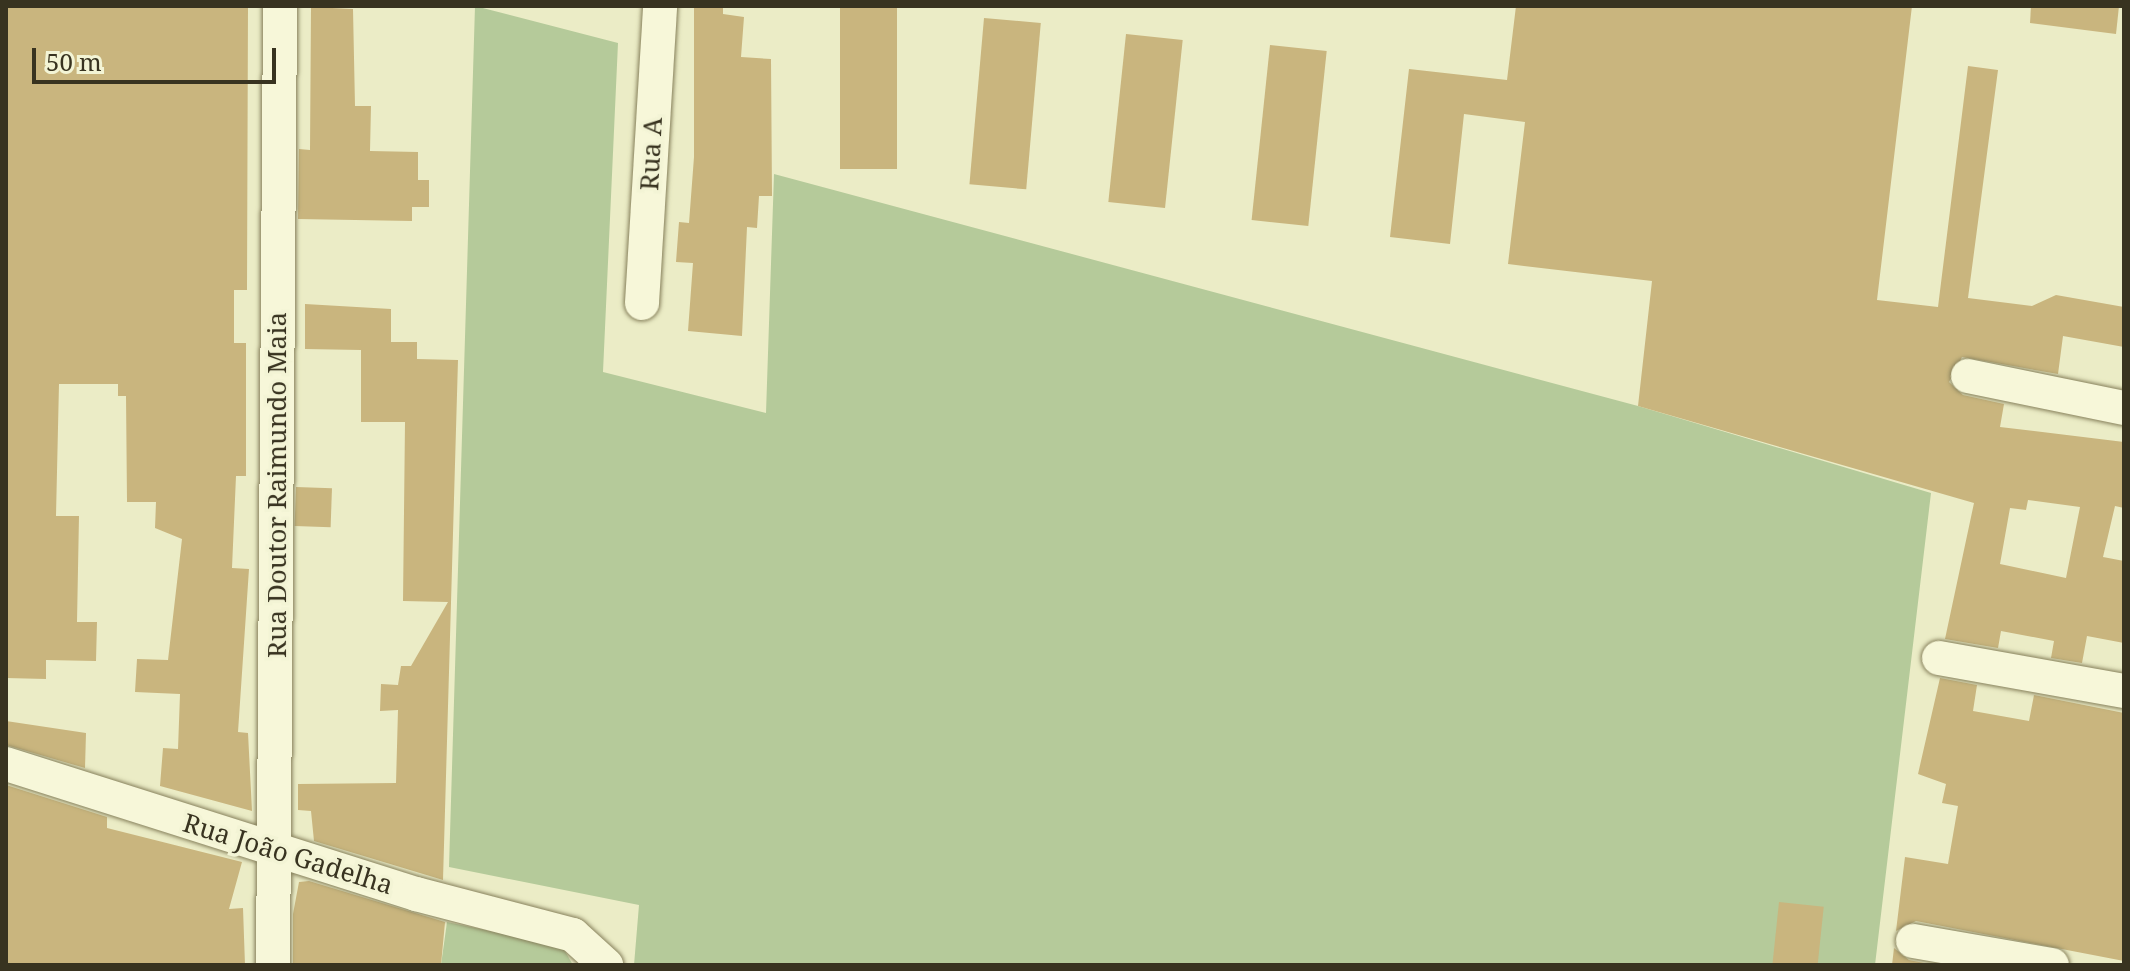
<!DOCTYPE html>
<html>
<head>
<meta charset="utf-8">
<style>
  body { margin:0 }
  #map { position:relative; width:2130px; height:971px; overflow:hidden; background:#ebecc6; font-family:"Noto Serif",serif }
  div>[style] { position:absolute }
  .green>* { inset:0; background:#b5ca9a }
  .building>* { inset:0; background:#c9b57e; transform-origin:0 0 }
  .roads { filter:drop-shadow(0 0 2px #87815c) drop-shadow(0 0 2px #87815c) }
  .minor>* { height:34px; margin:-17px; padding:0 17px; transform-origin:17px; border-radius:17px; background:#f7f7d9 }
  span { translate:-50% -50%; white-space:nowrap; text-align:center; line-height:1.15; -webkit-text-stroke:7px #f3f4d5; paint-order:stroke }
  .street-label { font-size:26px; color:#383320 }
  .frame { position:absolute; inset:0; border:8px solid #383320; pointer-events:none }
  .scale { position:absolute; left:32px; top:48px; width:244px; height:36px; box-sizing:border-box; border:4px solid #383320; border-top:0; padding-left:10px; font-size:24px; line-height:28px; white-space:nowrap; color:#383320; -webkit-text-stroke:6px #f3f4d5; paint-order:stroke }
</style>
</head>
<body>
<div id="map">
  <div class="green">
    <div style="clip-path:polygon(475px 6px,618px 43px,603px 372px,766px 413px,774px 174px,1638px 406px,1931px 493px,1875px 965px,634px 965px,639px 905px,449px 867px)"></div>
    <div style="clip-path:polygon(447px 922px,562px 946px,573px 965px,441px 965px)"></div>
  </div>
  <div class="building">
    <div style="clip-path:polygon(6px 6px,248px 6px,247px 290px,234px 290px,234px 343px,246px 343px,246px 476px,236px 476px,232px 568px,249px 569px,238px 732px,248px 733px,252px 811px,160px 786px,163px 748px,178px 749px,180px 694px,135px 692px,137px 659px,168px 660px,182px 539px,155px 528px,156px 502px,127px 502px,126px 396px,118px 396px,118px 384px,59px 384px,56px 516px,79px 516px,77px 622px,97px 622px,96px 661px,46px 660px,46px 679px,6px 678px)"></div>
    <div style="clip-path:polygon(694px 6px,723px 6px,723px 14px,744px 17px,741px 57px,771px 59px,772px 196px,759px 196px,757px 228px,747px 227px,742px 336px,688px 331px,693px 263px,676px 262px,679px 222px,689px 223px,694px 157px)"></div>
    <div style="left:840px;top:6px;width:57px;height:163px"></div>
    <div style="clip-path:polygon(evenodd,1516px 6px,1912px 6px,1877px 300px,1938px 307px,1968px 66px,1998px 70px,1968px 298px,2032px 306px,2056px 295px,2124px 307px,2124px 347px,2063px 336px,2058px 374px,1962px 357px,1949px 382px,1963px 395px,2004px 404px,2000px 427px,2124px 442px,2124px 508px,2115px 506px,2103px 557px,2124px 561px,2124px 643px,2087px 636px,2082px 663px,2051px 658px,2054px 641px,2001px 631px,1998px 648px,1945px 639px,1974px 503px,1638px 406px,1652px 281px,1508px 264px,1525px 122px,1464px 114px,1450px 244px,1390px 237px,1409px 69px,1507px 80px,1516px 6px,2028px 500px,2080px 507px,2066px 578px,2000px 564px,2010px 508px,2026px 510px,2028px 500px)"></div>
    <div style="clip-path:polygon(2031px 6px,2119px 6px,2116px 34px,2030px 23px)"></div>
    <div style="clip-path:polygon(311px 7px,353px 9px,355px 106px,371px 106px,370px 151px,418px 152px,418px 180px,429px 180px,429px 207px,412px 207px,412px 221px,298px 219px,299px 149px,310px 150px)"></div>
    <div style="left:984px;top:18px;width:57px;height:167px;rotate:5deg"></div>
    <div style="left:1126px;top:34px;width:57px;height:169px;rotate:6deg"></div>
    <div style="left:1270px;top:45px;width:57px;height:176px;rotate:6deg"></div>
    <div style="clip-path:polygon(305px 304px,391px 309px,391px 342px,417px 342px,417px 359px,458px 360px,443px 880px,314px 841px,311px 811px,298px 810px,298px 784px,396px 783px,398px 710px,380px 711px,381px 684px,398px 685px,401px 666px,411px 666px,448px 602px,403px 601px,405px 422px,361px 422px,361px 350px,305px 349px)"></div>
    <div style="left:296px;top:487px;width:36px;height:39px;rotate:2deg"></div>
    <div style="clip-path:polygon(1940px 678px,1977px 685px,1973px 711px,2029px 721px,2034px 695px,2124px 713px,2124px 961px,1916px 921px,1896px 931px,1905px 857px,1948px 864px,1958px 806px,1942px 803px,1946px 784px,1918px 774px)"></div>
    <div style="clip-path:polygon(6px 721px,86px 733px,85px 768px,6px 745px)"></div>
    <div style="clip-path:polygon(6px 785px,107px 817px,107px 828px,242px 862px,229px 909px,243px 908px,245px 965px,6px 965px)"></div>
    <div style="clip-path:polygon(309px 881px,445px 922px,441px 965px,293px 965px,293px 914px,299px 882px)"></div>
    <div style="left:1779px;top:902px;width:45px;height:64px;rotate:6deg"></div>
    <div style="clip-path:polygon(1894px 948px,1909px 960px,1934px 965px,1892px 965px)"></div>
  </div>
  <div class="roads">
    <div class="minor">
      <div style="left:642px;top:303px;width:298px;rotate:-86.5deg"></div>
      <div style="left:1968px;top:376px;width:159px;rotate:11.6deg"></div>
      <div style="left:1939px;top:658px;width:188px;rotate:10.1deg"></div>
      <div style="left:6px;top:764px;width:430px;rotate:17.6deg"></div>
      <div style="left:416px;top:894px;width:162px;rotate:14.6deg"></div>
      <div style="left:573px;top:935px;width:45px;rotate:42.3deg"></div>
      <div style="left:1913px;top:941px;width:141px;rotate:9.8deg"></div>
      <div style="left:273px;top:965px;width:959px;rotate:-89.58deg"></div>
    </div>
  </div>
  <div class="street-label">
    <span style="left:651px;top:154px;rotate:-87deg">Rua A</span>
    <span style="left:277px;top:485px;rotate:-90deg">Rua Doutor Raimundo Maia</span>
    <span style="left:288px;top:854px;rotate:17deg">Rua João Gadelha</span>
  </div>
  <div class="frame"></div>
  <div class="scale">50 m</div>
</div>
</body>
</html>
